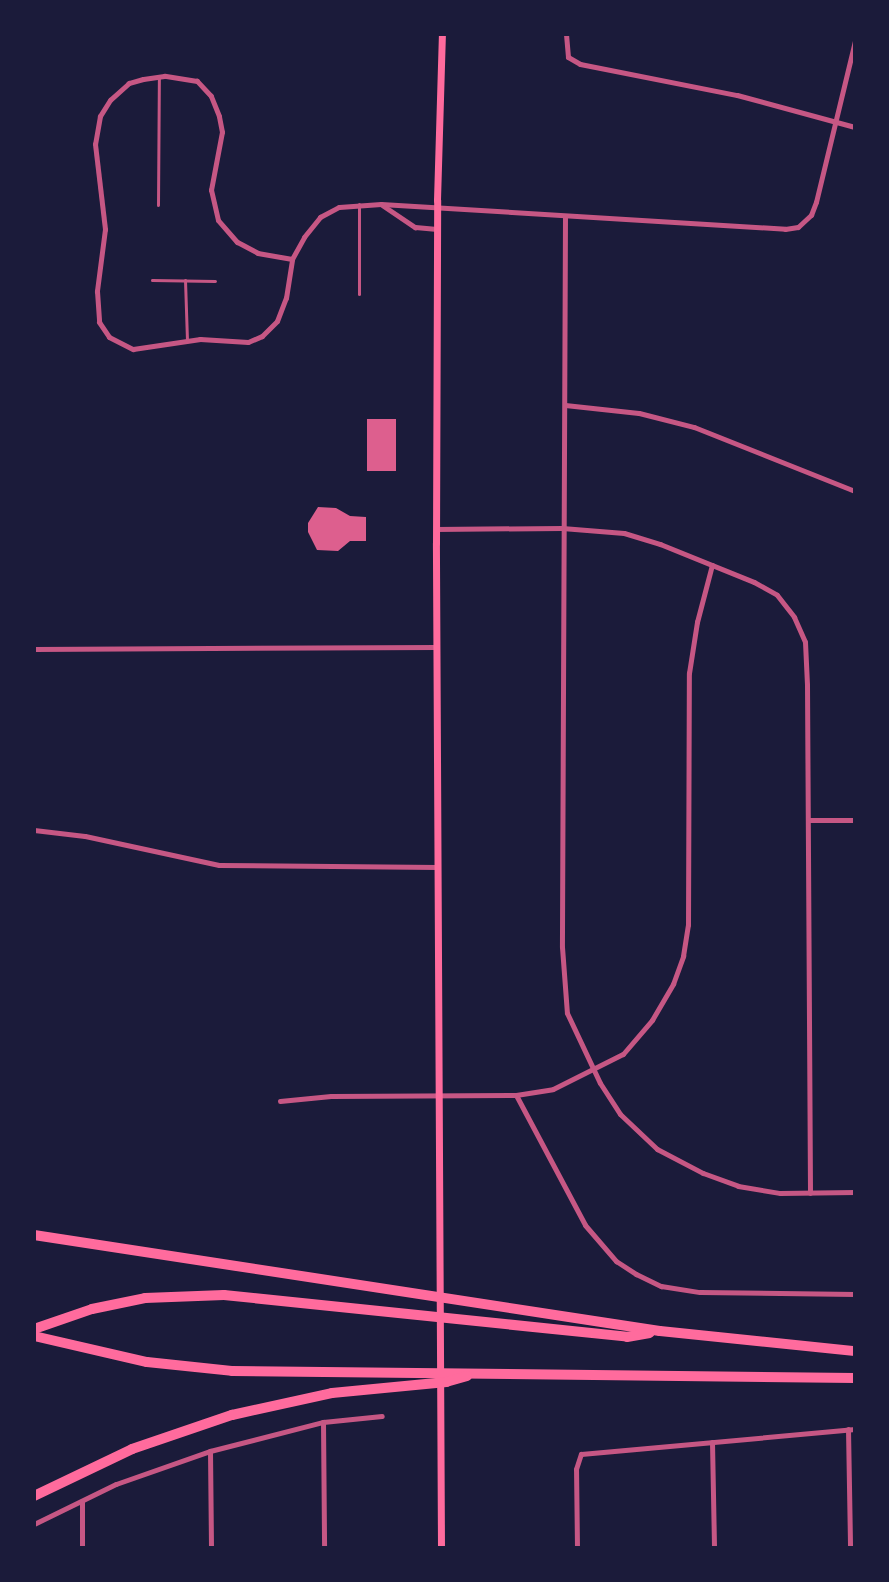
<!DOCTYPE html>
<html>
<head>
<meta charset="utf-8">
<style>
  body { margin:0 }
  #map { position:relative; width:889px; height:1582px; overflow:hidden; background:#1b1b3a; font-family:Raleway,sans-serif }
  div>[style] { position:absolute }
  .building>* { inset:0; background:#dd5f8e; transform-origin:0 0 }
  .service>* { height:3px; margin:-1.5px; padding:0 1.5px; transform-origin:1.5px; border-radius:1.5px; background:#c65784 }
  .minor>* { height:5px; margin:-2.5px; padding:0 2.5px; transform-origin:2.5px; border-radius:2.5px; background:#c65784 }
  .secondary>* { height:7px; margin:-3.5px; padding:0 3.5px; transform-origin:3.5px; border-radius:3.5px; background:#ff6b9d }
  .motorway>* { height:10px; margin:-5px; padding:0 5px; transform-origin:5px; border-radius:5px; background:#ff6b9d }
  span { translate:-50% -50%; white-space:nowrap; text-align:center; line-height:1.15; -webkit-text-stroke:6px #1b1b3a; paint-order:stroke }
  .frame { position:absolute; inset:0; border:36px solid #1b1b3a; pointer-events:none }
</style>
</head>
<body>
<div id="map">
  <div class="building">
    <div style="left:367px;top:419px;width:29px;height:52px"></div>
    <div style="clip-path:polygon(318px 507px,336px 508px,350px 516px,366px 517px,366px 541px,350px 541px,338px 551px,317px 550px,308px 532px,308px 523px)"></div>
  </div>
  <div class="service">
    <div style="left:158px;top:205px;width:128px;rotate:-89.6deg"></div>
    <div style="left:152px;top:280px;width:63px;rotate:0.9deg"></div>
    <div style="left:185px;top:280px;width:60px;rotate:88.1deg"></div>
    <div style="left:359px;top:294px;width:90px;rotate:-90deg"></div>
  </div>
  <div class="minor">
    <div style="left:566px;top:34px;width:23px;rotate:85deg"></div>
    <div style="left:568px;top:57px;width:14px;rotate:30deg"></div>
    <div style="left:580px;top:64px;width:160px;rotate:11.2deg"></div>
    <div style="left:737px;top:95px;width:122px;rotate:15.2deg"></div>
    <div style="left:382px;top:205px;width:40px;rotate:34deg"></div>
    <div style="left:415px;top:227px;width:22px;rotate:5deg"></div>
    <div style="left:565px;top:216px;width:731px;rotate:90.24deg"></div>
    <div style="left:562px;top:947px;width:66px;rotate:85.7deg"></div>
    <div style="left:567px;top:1013px;width:77px;rotate:64.8deg"></div>
    <div style="left:600px;top:1083px;width:37px;rotate:57deg"></div>
    <div style="left:620px;top:1114px;width:51px;rotate:43.4deg"></div>
    <div style="left:657px;top:1149px;width:52px;rotate:27.6deg"></div>
    <div style="left:703px;top:1173px;width:37px;rotate:20deg"></div>
    <div style="left:738px;top:1186px;width:43px;rotate:9.5deg"></div>
    <div style="left:780px;top:1193px;width:75px;rotate:-0.8deg"></div>
    <div style="left:292px;top:259px;width:35px;rotate:-170deg"></div>
    <div style="left:258px;top:253px;width:24px;rotate:-152deg"></div>
    <div style="left:237px;top:242px;width:29px;rotate:-131deg"></div>
    <div style="left:218px;top:220px;width:31px;rotate:-103deg"></div>
    <div style="left:211px;top:190px;width:59px;rotate:-79.3deg"></div>
    <div style="left:222px;top:132px;width:16px;rotate:-101deg"></div>
    <div style="left:219px;top:116px;width:22px;rotate:-112deg"></div>
    <div style="left:211px;top:96px;width:21px;rotate:-133deg"></div>
    <div style="left:197px;top:81px;width:33px;rotate:-171deg"></div>
    <div style="left:164px;top:76px;width:21px;rotate:172deg"></div>
    <div style="left:143px;top:79px;width:15px;rotate:164deg"></div>
    <div style="left:129px;top:83px;width:25px;rotate:138deg"></div>
    <div style="left:110px;top:100px;width:19px;rotate:122deg"></div>
    <div style="left:100px;top:116px;width:28px;rotate:100deg"></div>
    <div style="left:95px;top:144px;width:86px;rotate:83.3deg"></div>
    <div style="left:105px;top:229px;width:63px;rotate:97.4deg"></div>
    <div style="left:97px;top:291px;width:31px;rotate:86deg"></div>
    <div style="left:99px;top:322px;width:18px;rotate:56deg"></div>
    <div style="left:109px;top:337px;width:27px;rotate:27deg"></div>
    <div style="left:133px;top:349px;width:68px;rotate:-8.5deg"></div>
    <div style="left:200px;top:339px;width:48px;rotate:3.6deg"></div>
    <div style="left:248px;top:342px;width:15px;rotate:-23deg"></div>
    <div style="left:262px;top:336px;width:21px;rotate:-45deg"></div>
    <div style="left:277px;top:321px;width:25px;rotate:-69deg"></div>
    <div style="left:286px;top:298px;width:39px;rotate:-81deg"></div>
    <div style="left:292px;top:259px;width:25px;rotate:-61deg"></div>
    <div style="left:304px;top:237px;width:26px;rotate:-51deg"></div>
    <div style="left:320px;top:217px;width:21px;rotate:-28deg"></div>
    <div style="left:339px;top:207px;width:42px;rotate:-4.1deg"></div>
    <div style="left:381px;top:204px;width:405px;rotate:3.5deg"></div>
    <div style="left:785px;top:229px;width:13px;rotate:-9deg"></div>
    <div style="left:798px;top:227px;width:18px;rotate:-43deg"></div>
    <div style="left:811px;top:215px;width:14px;rotate:-69deg"></div>
    <div style="left:816px;top:202px;width:166px;rotate:-76.4deg"></div>
    <div style="left:565px;top:405px;width:74px;rotate:6.2deg"></div>
    <div style="left:639px;top:413px;width:57px;rotate:14.3deg"></div>
    <div style="left:694px;top:427px;width:173px;rotate:21.7deg"></div>
    <div style="left:436px;top:529px;width:126px;rotate:-0.5deg"></div>
    <div style="left:562px;top:528px;width:62px;rotate:4.6deg"></div>
    <div style="left:624px;top:533px;width:38px;rotate:17deg"></div>
    <div style="left:660px;top:544px;width:101px;rotate:22deg"></div>
    <div style="left:754px;top:582px;width:26px;rotate:29deg"></div>
    <div style="left:777px;top:595px;width:28px;rotate:52deg"></div>
    <div style="left:794px;top:617px;width:27px;rotate:66deg"></div>
    <div style="left:805px;top:642px;width:43px;rotate:87.3deg"></div>
    <div style="left:807px;top:685px;width:508px;rotate:89.66deg"></div>
    <div style="left:34px;top:649px;width:403px;rotate:-0.3deg"></div>
    <div style="left:809px;top:820px;width:46px"></div>
    <div style="left:34px;top:830px;width:51px;rotate:6.7deg"></div>
    <div style="left:85px;top:836px;width:137px;rotate:12.2deg"></div>
    <div style="left:219px;top:865px;width:219px;rotate:0.5deg"></div>
    <div style="left:516px;top:1095px;width:147px;rotate:62deg"></div>
    <div style="left:585px;top:1225px;width:48px;rotate:49.3deg"></div>
    <div style="left:616px;top:1261px;width:24px;rotate:33deg"></div>
    <div style="left:636px;top:1274px;width:28px;rotate:26deg"></div>
    <div style="left:661px;top:1286px;width:39px;rotate:9deg"></div>
    <div style="left:700px;top:1292px;width:155px;rotate:0.7deg"></div>
    <div style="left:280px;top:1101px;width:51px;rotate:-5.6deg"></div>
    <div style="left:331px;top:1096px;width:185px;rotate:-0.3deg"></div>
    <div style="left:516px;top:1095px;width:37px;rotate:-9deg"></div>
    <div style="left:553px;top:1089px;width:78px;rotate:-26.6deg"></div>
    <div style="left:623px;top:1054px;width:45px;rotate:-49.5deg"></div>
    <div style="left:652px;top:1020px;width:42px;rotate:-59.7deg"></div>
    <div style="left:673px;top:984px;width:30px;rotate:-70deg"></div>
    <div style="left:683px;top:956px;width:31px;rotate:-81deg"></div>
    <div style="left:688px;top:925px;width:252px;rotate:-89.8deg"></div>
    <div style="left:689px;top:673px;width:52px;rotate:-81.1deg"></div>
    <div style="left:697px;top:622px;width:59px;rotate:-75.3deg"></div>
    <div style="left:323px;top:1422px;width:126px;rotate:89.5deg"></div>
    <div style="left:848px;top:1429px;width:119px;rotate:89deg"></div>
    <div style="left:712px;top:1442px;width:106px;rotate:88.9deg"></div>
    <div style="left:210px;top:1451px;width:97px;rotate:89.4deg"></div>
    <div style="left:34px;top:1524px;width:91px;rotate:-26deg"></div>
    <div style="left:116px;top:1484px;width:100px;rotate:-19.3deg"></div>
    <div style="left:210px;top:1451px;width:117px;rotate:-14.4deg"></div>
    <div style="left:323px;top:1422px;width:59px;rotate:-5.8deg"></div>
    <div style="left:82px;top:1548px;width:47px;rotate:-90deg"></div>
    <div style="left:577px;top:1548px;width:79px;rotate:-90.7deg"></div>
    <div style="left:576px;top:1469px;width:16px;rotate:-72deg"></div>
    <div style="left:581px;top:1454px;width:275px;rotate:-5.2deg"></div>
  </div>
  <div class="secondary">
    <div style="left:441px;top:1548px;width:1005px;rotate:-90.29deg"></div>
    <div style="left:436px;top:543px;width:343px;rotate:-89.8deg"></div>
    <div style="left:437px;top:200px;width:166px;rotate:-88.3deg"></div>
  </div>
  <div class="motorway">
    <div style="left:34px;top:1235px;width:633px;rotate:8.72deg"></div>
    <div style="left:660px;top:1331px;width:196px;rotate:5.9deg"></div>
    <div style="left:34px;top:1329px;width:61px;rotate:-19deg"></div>
    <div style="left:92px;top:1309px;width:54px;rotate:-11.7deg"></div>
    <div style="left:145px;top:1298px;width:79px;rotate:-2.2deg"></div>
    <div style="left:224px;top:1295px;width:405px;rotate:5.9deg"></div>
    <div style="left:627px;top:1337px;width:23px;rotate:-10deg"></div>
    <div style="left:34px;top:1336px;width:116px;rotate:13deg"></div>
    <div style="left:147px;top:1362px;width:85px;rotate:6deg"></div>
    <div style="left:232px;top:1371px;width:623px;rotate:0.64deg"></div>
    <div style="left:34px;top:1496px;width:109px;rotate:-25.6deg"></div>
    <div style="left:132px;top:1449px;width:106px;rotate:-18.8deg"></div>
    <div style="left:232px;top:1415px;width:102px;rotate:-12.4deg"></div>
    <div style="left:332px;top:1393px;width:115px;rotate:-5.5deg"></div>
    <div style="left:446px;top:1382px;width:22px;rotate:-16deg"></div>
  </div>
  <div class="frame"></div>
</div>
</body>
</html>
